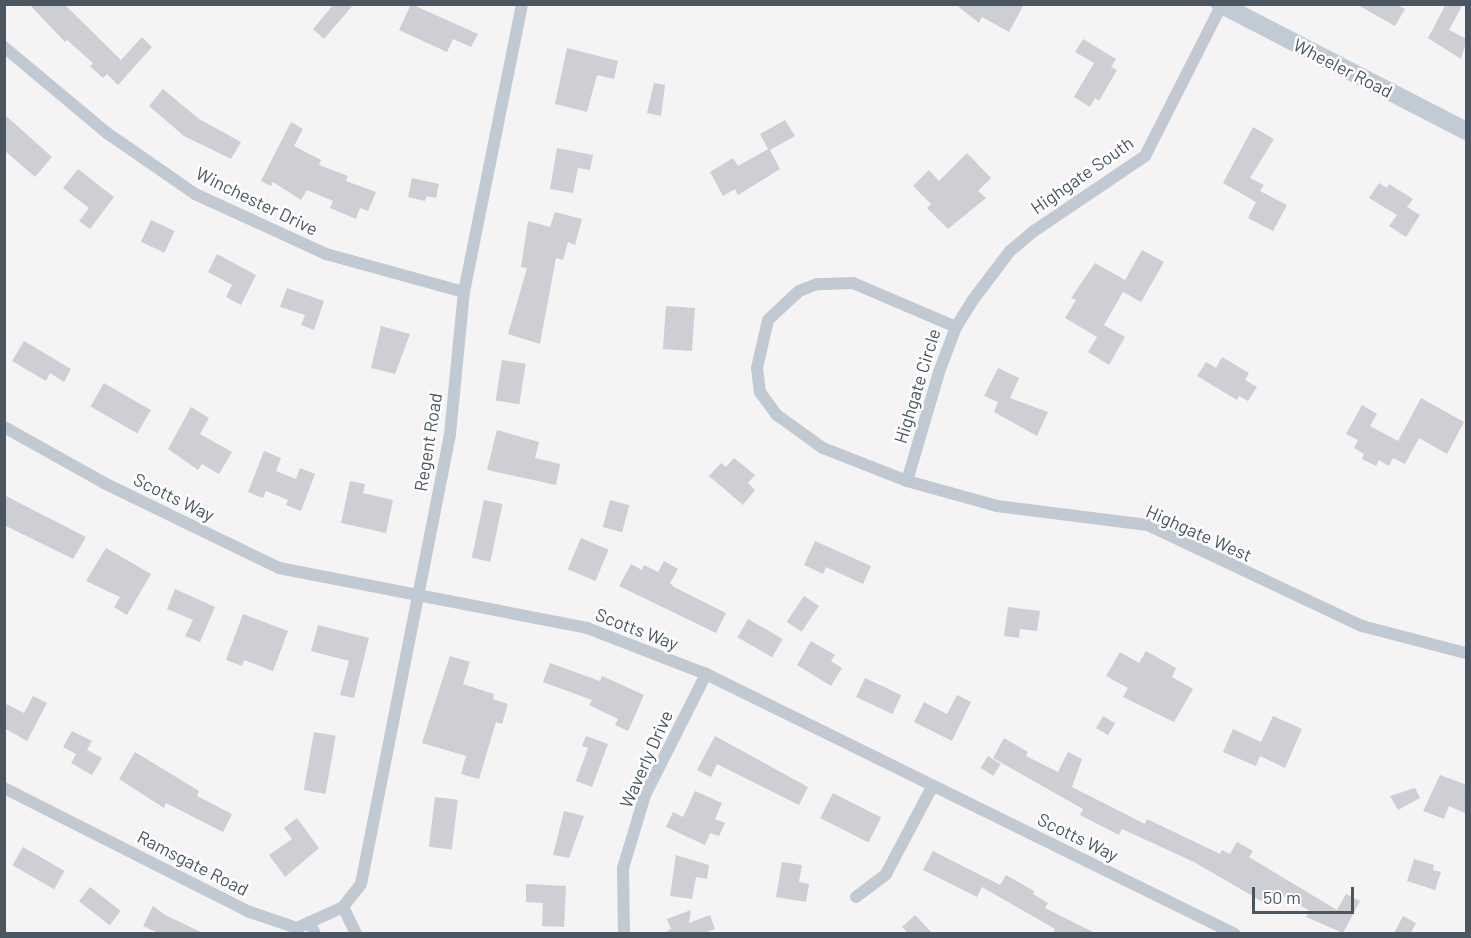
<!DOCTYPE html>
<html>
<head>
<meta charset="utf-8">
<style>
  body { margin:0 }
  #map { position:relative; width:1471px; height:938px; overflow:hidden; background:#f5f3f3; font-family:Barlow,sans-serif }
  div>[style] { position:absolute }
  .building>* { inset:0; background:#cdcfd5; transform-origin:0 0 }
  .street>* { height:12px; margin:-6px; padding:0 6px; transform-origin:6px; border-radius:6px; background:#c1cad2 }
  .secondary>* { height:18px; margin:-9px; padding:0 9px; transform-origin:9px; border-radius:9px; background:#c1cbd6 }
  span { translate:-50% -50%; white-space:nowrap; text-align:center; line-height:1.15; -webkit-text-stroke:5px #fff; paint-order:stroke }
  .street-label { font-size:18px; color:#4a5661 }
  .frame { position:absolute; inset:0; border:6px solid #4a5661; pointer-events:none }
  .scale { position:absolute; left:1252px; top:887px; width:102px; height:27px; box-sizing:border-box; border:3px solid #4a5661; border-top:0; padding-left:8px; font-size:18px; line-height:21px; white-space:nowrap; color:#4a5661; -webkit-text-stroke:4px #fff; paint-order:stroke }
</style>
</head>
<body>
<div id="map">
  <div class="building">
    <div style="clip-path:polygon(29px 4px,64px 4px,121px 60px,142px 37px,152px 47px,118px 85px,107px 74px,103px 78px,90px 66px,93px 63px,67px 40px,65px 42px)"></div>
    <div style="clip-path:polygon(334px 4px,354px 4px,324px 39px,313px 29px)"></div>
    <div style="clip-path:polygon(411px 4px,478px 34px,471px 47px,453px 39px,447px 52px,399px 30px)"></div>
    <div style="clip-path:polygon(955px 4px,1024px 4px,1009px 32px,982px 17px,979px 23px)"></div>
    <div style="clip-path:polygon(1356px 4px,1396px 4px,1405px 9px,1395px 26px)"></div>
    <div style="clip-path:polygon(1446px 4px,1463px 4px,1449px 30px,1467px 39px,1461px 59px,1428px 38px)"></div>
    <div style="clip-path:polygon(1083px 39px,1116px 59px,1111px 67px,1117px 70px,1099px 101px,1095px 98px,1090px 107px,1074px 97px,1094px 63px,1075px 52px)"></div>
    <div style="clip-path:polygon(567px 48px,618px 61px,614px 79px,597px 75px,587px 112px,555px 104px)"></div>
    <div style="clip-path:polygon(654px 83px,665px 85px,661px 116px,647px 113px)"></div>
    <div style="clip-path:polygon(163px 89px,199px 119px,241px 142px,231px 159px,184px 136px,149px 106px)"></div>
    <div style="clip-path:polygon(4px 114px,52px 157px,35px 177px,4px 150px)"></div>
    <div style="clip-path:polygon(785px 120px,795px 136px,770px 150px,780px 169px,738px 195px,735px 189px,723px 196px,710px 172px,733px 158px,738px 166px,768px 149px,760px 134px)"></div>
    <div style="clip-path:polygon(291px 122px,303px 129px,294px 146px,321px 160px,319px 165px,348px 176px,346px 181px,376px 192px,368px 211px,360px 208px,356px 219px,330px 208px,333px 201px,307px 190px,301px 200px,273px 182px,271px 186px,261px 181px)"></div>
    <div style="clip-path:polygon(1253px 127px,1274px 139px,1250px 178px,1264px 185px,1260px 191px,1287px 205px,1273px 231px,1248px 218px,1256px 202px,1223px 183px)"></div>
    <div style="clip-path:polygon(557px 148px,593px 155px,590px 170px,578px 168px,573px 193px,550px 189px)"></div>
    <div style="clip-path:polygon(967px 153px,991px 178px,978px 191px,986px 198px,948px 229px,927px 208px,931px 204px,913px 186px,929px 170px,939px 181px)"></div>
    <div style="clip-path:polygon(78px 169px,114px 197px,90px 229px,79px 221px,89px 208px,63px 188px)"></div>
    <div style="clip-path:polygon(412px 178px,439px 184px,436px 198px,427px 196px,425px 201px,408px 197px)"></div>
    <div style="clip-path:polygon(1379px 183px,1387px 188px,1389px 184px,1413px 199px,1407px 207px,1420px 215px,1406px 237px,1389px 226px,1397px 215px,1369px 198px)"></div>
    <div style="clip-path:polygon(555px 212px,582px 219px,575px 245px,568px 242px,563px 260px,556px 258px,540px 344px,508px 334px,527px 268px,521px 267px,528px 221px,550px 227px)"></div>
    <div style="left:151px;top:220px;width:26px;height:24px;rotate:25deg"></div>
    <div style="clip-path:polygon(1142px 250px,1164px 262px,1141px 302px,1123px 292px,1104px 325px,1125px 337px,1109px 365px,1088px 352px,1097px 337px,1065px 318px,1076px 300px,1071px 298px,1095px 263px,1125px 280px)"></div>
    <div style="clip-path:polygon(217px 254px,256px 275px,241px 305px,226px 297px,232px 285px,208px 272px)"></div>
    <div style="clip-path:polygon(287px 288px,324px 301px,314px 330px,301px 325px,305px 315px,280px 307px)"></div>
    <div style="left:666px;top:306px;width:29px;height:43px;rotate:4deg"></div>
    <div style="clip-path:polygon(381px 326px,410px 334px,395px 374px,371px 368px)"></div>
    <div style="clip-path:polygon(24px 341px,71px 369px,64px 382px,50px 373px,46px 381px,12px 361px)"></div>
    <div style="clip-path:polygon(1222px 357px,1249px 373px,1245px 380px,1257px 387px,1248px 401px,1239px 396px,1237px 400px,1197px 376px,1206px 362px,1216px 368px)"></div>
    <div style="left:502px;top:360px;width:24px;height:41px;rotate:9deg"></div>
    <div style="clip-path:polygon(998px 368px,1019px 378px,1010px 398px,1048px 412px,1037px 436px,994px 412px,998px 402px,984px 396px)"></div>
    <div style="left:104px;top:383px;width:54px;height:27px;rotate:30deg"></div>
    <div style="clip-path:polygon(1421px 398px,1464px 422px,1447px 454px,1419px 438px,1405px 464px,1393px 458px,1389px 466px,1379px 460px,1376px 466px,1362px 459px,1364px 454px,1354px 448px,1358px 440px,1346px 434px,1362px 405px,1377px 414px,1370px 426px,1398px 441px)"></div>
    <div style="clip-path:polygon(191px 407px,209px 418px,200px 434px,232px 452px,219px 474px,202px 464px,198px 470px,168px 449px)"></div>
    <div style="clip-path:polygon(497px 430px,539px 442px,535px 458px,560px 464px,556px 485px,487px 470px)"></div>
    <div style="clip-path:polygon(264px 451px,281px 458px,276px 471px,296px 479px,300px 468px,315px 474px,301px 511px,286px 505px,288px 500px,266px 491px,263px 498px,248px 492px)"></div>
    <div style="clip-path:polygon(734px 458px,755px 475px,748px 483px,755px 490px,743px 505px,709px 476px,721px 463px,726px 467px)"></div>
    <div style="clip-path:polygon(350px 481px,365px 484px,363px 493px,393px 500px,386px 533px,341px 523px)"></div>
    <div style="clip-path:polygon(4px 495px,86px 537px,73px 559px,4px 525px)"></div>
    <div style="left:484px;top:500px;width:19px;height:59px;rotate:12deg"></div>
    <div style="left:610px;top:500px;width:20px;height:28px;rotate:15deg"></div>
    <div style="left:581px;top:538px;width:30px;height:34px;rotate:23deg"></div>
    <div style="clip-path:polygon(815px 541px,871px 566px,863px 584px,826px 567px,823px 574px,804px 565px)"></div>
    <div style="clip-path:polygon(106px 548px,151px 574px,127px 615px,114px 607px,120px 597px,86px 581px)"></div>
    <div style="clip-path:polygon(664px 561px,678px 569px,670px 583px,674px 587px,726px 613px,716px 633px,619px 586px,631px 564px,642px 570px,644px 565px,658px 572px)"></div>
    <div style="clip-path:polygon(175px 589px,215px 607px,200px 642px,185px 636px,193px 620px,167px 609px)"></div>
    <div style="left:804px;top:596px;width:18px;height:31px;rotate:34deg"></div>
    <div style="clip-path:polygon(1008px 607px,1040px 611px,1037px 631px,1020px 629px,1019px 638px,1004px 636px)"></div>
    <div style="clip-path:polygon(243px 614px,288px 631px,273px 671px,244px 660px,242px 666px,226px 660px)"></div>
    <div style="left:748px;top:619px;width:40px;height:21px;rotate:30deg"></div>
    <div style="clip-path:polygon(318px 625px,369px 638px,354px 698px,340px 695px,349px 661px,311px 651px)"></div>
    <div style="clip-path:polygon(811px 641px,835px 655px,831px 661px,842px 668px,831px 686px,797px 665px)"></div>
    <div style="clip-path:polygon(1146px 651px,1176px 668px,1172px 677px,1193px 689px,1174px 722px,1123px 697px,1128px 688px,1106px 676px,1120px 652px,1139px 663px)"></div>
    <div style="clip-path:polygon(450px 656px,470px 662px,463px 684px,494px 694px,493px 699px,508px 704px,502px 724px,496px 722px,479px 779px,461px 774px,466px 756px,422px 743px)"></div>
    <div style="clip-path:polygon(550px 663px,600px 681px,602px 676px,644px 695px,628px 731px,615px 725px,618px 719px,589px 705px,592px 700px,543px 682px)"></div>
    <div style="left:865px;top:678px;width:40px;height:21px;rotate:25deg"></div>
    <div style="clip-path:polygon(957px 695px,971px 702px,952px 741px,914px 722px,924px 702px,947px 714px)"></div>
    <div style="clip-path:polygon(33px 696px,47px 703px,27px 741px,4px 728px,4px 703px,24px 713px)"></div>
    <div style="left:1103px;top:716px;width:14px;height:14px;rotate:30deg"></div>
    <div style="clip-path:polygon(1273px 716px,1302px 729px,1285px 768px,1260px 756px,1256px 766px,1223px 752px,1233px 729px,1261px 742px)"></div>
    <div style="clip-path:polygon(72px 731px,92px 741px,87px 750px,102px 758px,92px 775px,71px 763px,76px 754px,63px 747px)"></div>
    <div style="left:314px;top:732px;width:22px;height:59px;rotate:10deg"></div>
    <div style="clip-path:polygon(586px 736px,608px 744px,592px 787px,576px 781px,588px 748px,582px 746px)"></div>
    <div style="clip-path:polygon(715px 736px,808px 787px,799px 805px,717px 764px,711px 777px,697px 770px)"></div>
    <div style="clip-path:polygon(1004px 738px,1028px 752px,1026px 756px,1058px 772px,1068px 752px,1082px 759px,1072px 787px,1145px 824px,1147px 819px,1220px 854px,1222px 850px,1230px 854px,1237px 842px,1253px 851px,1249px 857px,1337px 910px,1346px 894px,1360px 901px,1343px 933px,1306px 917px,1310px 911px,1276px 892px,1268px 905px,1194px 862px,1122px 829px,1119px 835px,1080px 815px,1083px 809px,993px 758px)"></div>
    <div style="clip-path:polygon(135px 752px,199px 791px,197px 796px,232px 814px,223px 832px,166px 803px,164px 808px,119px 779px)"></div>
    <div style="left:988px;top:756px;width:15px;height:14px;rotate:32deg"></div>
    <div style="clip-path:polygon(1440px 775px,1467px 785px,1467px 814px,1449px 806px,1444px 819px,1423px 811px)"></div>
    <div style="clip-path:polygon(1415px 788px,1420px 798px,1398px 810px,1390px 796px)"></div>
    <div style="clip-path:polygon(695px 791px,722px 803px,715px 819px,725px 823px,719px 836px,710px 833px,705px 845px,666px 827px,673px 812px,683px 817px)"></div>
    <div style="left:833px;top:793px;width:54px;height:28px;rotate:27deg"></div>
    <div style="left:435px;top:797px;width:23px;height:50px;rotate:7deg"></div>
    <div style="clip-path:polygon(564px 811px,584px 816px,569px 858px,553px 855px)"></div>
    <div style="clip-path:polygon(297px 818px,319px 848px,285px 877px,269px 855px,292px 839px,284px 828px)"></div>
    <div style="left:23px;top:847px;width:48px;height:21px;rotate:30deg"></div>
    <div style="clip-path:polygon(933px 851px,1000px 885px,1006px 875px,1034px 891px,1033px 894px,1048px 903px,1045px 908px,1095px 933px,1053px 933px,1055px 929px,982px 887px,977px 897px,923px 870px)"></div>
    <div style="clip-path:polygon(676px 855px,709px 865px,707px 879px,696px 877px,692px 899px,670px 896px)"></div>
    <div style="clip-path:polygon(1414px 859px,1434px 865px,1433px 870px,1441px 872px,1435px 890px,1407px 881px)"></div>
    <div style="clip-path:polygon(782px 862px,802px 865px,799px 882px,809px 884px,806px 902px,776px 897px)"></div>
    <div style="clip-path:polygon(526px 884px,566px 886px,564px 927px,542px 926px,543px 903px,526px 902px)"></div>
    <div style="left:90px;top:887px;width:39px;height:18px;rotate:38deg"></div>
    <div style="clip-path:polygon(153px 906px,165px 915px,203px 933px,158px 933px,143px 926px)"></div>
    <div style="clip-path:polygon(691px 910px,689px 923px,710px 915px,715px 929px,704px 933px,664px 933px,671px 929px,667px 919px)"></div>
    <div style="clip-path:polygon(915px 915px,932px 933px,908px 933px,902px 927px)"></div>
    <div style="clip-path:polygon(1403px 916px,1416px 923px,1411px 933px,1394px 933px)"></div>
  </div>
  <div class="street">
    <div style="left:4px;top:47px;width:134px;rotate:39.9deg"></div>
    <div style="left:107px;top:133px;width:107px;rotate:34.7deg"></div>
    <div style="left:195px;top:194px;width:144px;rotate:24.6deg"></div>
    <div style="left:326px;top:254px;width:143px;rotate:15.4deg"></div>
    <div style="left:956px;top:327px;width:112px;rotate:-156.9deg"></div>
    <div style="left:853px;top:283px;width:36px;rotate:178deg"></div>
    <div style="left:817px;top:284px;width:19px;rotate:159deg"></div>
    <div style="left:799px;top:291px;width:42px;rotate:136.9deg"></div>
    <div style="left:768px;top:320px;width:49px;rotate:102.9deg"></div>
    <div style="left:757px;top:368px;width:24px;rotate:83deg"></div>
    <div style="left:760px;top:392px;width:29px;rotate:54deg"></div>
    <div style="left:777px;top:415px;width:57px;rotate:35.7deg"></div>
    <div style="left:823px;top:448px;width:90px;rotate:21.4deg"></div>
    <div style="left:907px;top:481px;width:93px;rotate:15.5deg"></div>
    <div style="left:997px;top:506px;width:152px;rotate:7.2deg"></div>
    <div style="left:1148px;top:525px;width:237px;rotate:25.3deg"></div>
    <div style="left:1362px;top:626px;width:107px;rotate:14.6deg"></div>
    <div style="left:4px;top:427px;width:115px;rotate:29.2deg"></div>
    <div style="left:104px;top:483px;width:195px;rotate:25.9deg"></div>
    <div style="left:279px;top:568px;width:314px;rotate:11deg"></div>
    <div style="left:587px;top:628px;width:128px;rotate:21.1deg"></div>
    <div style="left:706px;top:674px;width:589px;rotate:26.17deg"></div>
    <div style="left:907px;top:481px;width:114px;rotate:-73.6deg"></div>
    <div style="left:939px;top:372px;width:48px;rotate:-69.3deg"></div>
    <div style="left:956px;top:327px;width:31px;rotate:-58deg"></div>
    <div style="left:972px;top:301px;width:63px;rotate:-52.8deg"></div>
    <div style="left:1010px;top:251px;width:31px;rotate:-40deg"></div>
    <div style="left:1034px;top:231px;width:134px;rotate:-34deg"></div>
    <div style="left:1145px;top:156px;width:170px;rotate:-63.1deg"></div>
    <div style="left:4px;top:788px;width:275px;rotate:26.8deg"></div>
    <div style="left:250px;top:912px;width:50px;rotate:18.8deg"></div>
    <div style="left:297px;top:928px;width:51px;rotate:-24.5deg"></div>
    <div style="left:343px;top:907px;width:29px;rotate:-52deg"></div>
    <div style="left:361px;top:884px;width:459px;rotate:-78.8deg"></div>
    <div style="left:450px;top:434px;width:143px;rotate:-84.4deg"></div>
    <div style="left:464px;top:292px;width:294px;rotate:-78.6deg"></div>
    <div style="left:856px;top:897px;width:38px;rotate:-37deg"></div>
    <div style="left:886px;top:874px;width:98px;rotate:-62.1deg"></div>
    <div style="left:343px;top:907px;width:30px;rotate:64deg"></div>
    <div style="left:309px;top:922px;width:13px;rotate:63deg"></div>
    <div style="left:624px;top:934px;width:66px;rotate:-90.9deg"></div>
    <div style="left:623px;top:868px;width:76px;rotate:-73.2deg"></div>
    <div style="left:645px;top:795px;width:136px;rotate:-63.2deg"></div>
  </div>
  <div class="secondary">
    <div style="left:1220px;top:4px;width:277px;rotate:27.3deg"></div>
  </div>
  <div class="street-label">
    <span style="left:1343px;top:68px;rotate:27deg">Wheeler Road</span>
    <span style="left:1082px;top:175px;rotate:-35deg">Highgate South</span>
    <span style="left:257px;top:201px;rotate:26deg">Winchester Drive</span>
    <span style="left:917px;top:386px;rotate:-73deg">Highgate Circle</span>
    <span style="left:428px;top:442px;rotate:-81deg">Regent Road</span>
    <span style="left:174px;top:497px;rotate:26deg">Scotts Way</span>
    <span style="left:1199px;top:533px;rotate:24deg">Highgate West</span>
    <span style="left:637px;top:629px;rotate:21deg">Scotts Way</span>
    <span style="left:646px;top:759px;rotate:-66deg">Waverly Drive</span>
    <span style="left:1078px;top:837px;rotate:26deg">Scotts Way</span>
    <span style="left:193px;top:863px;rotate:27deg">Ramsgate Road</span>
  </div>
  <div class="frame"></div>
  <div class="scale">50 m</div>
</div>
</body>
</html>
